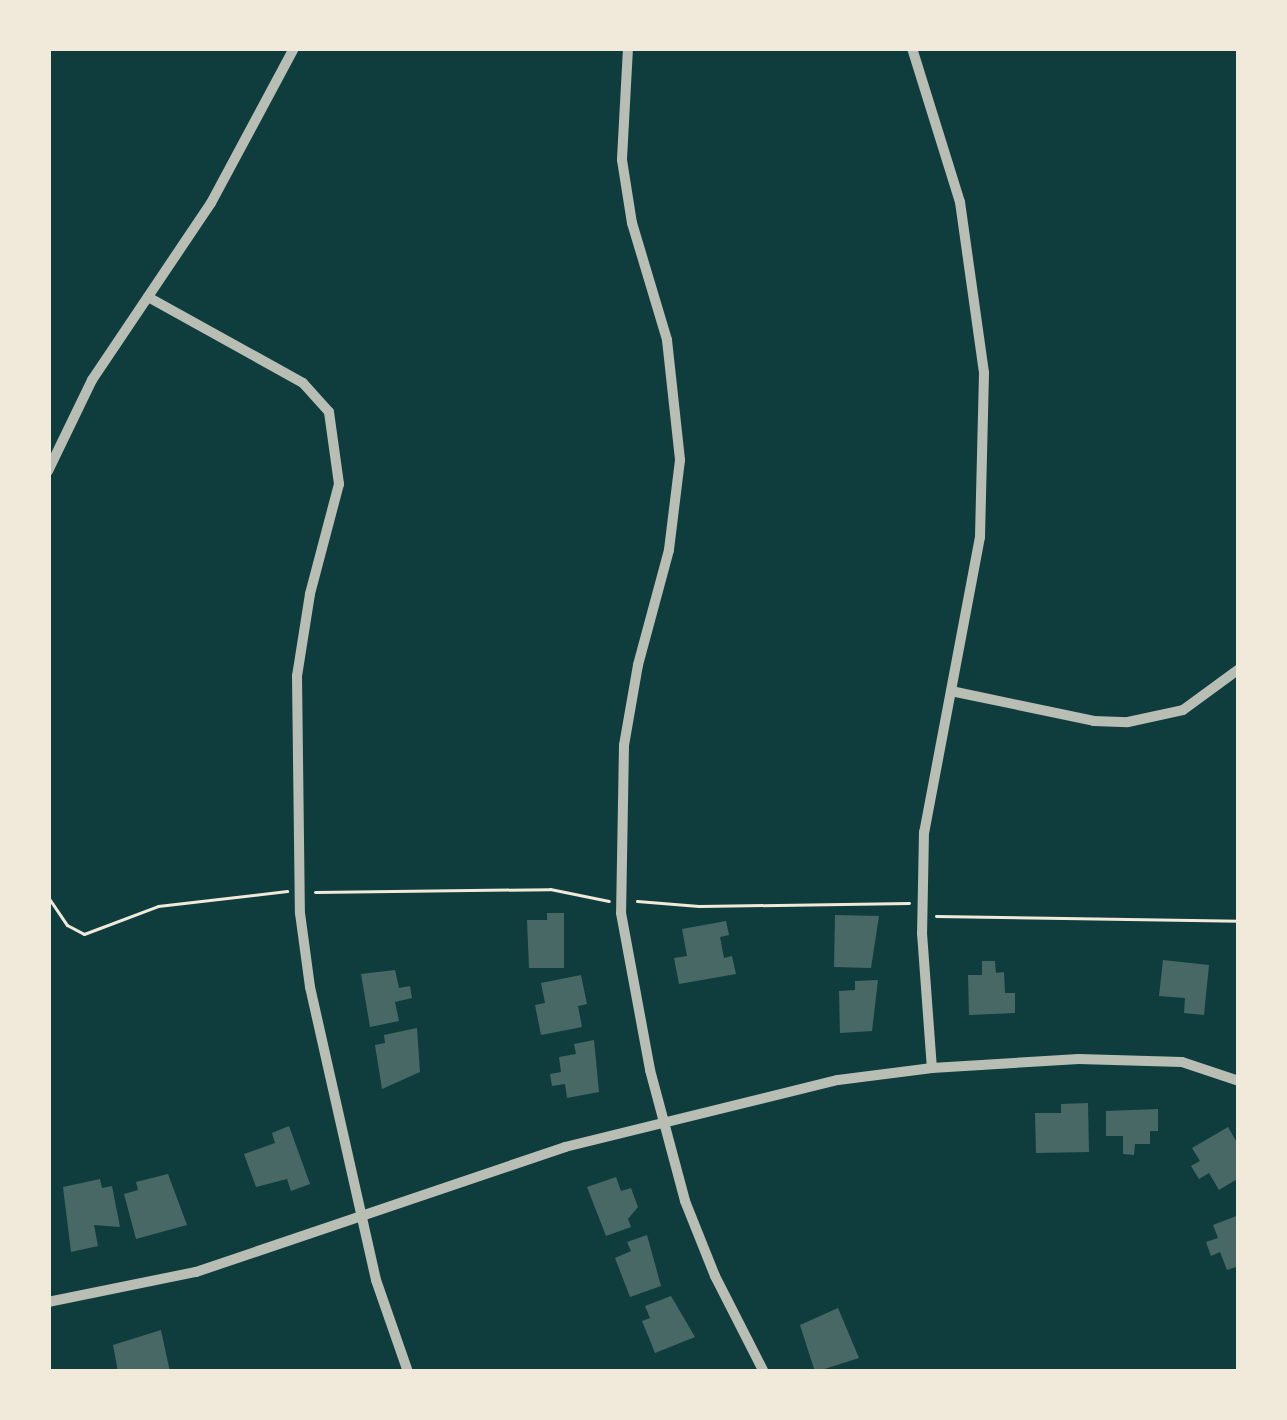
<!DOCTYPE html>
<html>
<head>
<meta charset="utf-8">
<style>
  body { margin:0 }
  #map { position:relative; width:1287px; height:1420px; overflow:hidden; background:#0f3d3e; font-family:"Open Sans",sans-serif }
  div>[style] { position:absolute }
  .building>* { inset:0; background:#486865 }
  .path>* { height:3px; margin:-1.5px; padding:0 1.5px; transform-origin:1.5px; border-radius:1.5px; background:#f1e9da }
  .minor>* { height:10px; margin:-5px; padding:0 5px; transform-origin:5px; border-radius:5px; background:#b8beb3 }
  span { translate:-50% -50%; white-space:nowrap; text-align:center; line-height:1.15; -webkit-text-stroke:9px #f1e9da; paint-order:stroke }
  .frame { position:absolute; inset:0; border:51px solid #f1e9da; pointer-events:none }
</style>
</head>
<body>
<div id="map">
  <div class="building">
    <div style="clip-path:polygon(547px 913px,564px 913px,564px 968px,529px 968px,527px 920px,547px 920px)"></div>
    <div style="clip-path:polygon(835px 915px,879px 916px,871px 968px,834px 967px)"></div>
    <div style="clip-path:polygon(726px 921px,729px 935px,720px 937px,724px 958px,732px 956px,736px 974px,679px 984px,674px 958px,687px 956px,682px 929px)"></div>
    <div style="clip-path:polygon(1163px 960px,1209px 965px,1204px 1015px,1184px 1013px,1185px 998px,1159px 996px)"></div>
    <div style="clip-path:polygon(982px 961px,995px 961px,996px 973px,1004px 972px,1005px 993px,1015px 993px,1015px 1013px,969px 1015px,968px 975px,982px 975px)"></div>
    <div style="clip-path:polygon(395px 970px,399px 988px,410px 986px,412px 998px,395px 1002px,399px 1021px,370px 1027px,361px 974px)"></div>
    <div style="clip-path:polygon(581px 975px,587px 1004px,578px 1006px,582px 1027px,541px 1035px,535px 1005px,545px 1003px,541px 983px)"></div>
    <div style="clip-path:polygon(878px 980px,872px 1031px,840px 1033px,839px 991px,855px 990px,855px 981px)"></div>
    <div style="clip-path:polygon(417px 1028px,420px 1072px,382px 1089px,375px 1045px,385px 1043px,384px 1035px)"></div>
    <div style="clip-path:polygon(594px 1040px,599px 1092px,567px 1098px,565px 1084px,552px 1086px,550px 1074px,561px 1072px,559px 1057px,576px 1054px,574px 1044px)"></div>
    <div style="clip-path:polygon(1088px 1103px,1089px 1152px,1036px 1153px,1035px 1113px,1061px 1113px,1061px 1104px)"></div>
    <div style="clip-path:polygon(1158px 1109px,1158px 1131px,1150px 1131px,1150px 1144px,1135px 1144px,1134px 1155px,1123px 1154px,1123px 1136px,1106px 1136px,1106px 1111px)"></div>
    <div style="clip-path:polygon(289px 1126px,310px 1184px,291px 1191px,287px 1179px,256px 1187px,244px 1154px,275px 1143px,272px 1133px)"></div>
    <div style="clip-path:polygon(1228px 1127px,1239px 1146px,1239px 1178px,1219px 1190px,1209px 1173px,1199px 1179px,1191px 1166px,1200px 1161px,1192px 1148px)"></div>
    <div style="clip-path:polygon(168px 1174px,187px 1225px,136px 1239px,124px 1194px,138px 1190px,136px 1182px)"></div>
    <div style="clip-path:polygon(616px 1177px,621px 1191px,631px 1188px,638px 1207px,628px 1219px,631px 1227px,606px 1236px,587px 1187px)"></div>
    <div style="clip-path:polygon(100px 1179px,102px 1188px,112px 1186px,120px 1227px,94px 1225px,98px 1246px,71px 1252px,63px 1187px)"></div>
    <div style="clip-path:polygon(1239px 1215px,1239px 1266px,1227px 1270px,1220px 1252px,1211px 1256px,1206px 1242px,1218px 1238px,1213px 1225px)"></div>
    <div style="clip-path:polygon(647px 1235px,661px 1286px,630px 1297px,615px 1258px,631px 1251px,627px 1242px)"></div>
    <div style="clip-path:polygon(671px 1296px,695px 1337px,655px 1353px,642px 1321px,650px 1318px,645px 1306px)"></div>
    <div style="clip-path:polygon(838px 1308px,859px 1358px,815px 1372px,800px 1325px)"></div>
    <div style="clip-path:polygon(161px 1330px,170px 1372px,118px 1372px,113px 1345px)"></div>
  </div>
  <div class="path">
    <div style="left:315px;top:892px;width:235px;rotate:-0.7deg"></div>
    <div style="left:550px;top:889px;width:60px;rotate:11.5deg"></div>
    <div style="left:48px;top:897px;width:34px;rotate:56deg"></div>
    <div style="left:67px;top:925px;width:19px;rotate:28deg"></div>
    <div style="left:84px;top:934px;width:79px;rotate:-20.7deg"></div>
    <div style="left:158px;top:906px;width:130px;rotate:-6.6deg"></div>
    <div style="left:637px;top:901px;width:62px;rotate:4.6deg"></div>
    <div style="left:699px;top:906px;width:210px;rotate:-0.8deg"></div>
    <div style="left:936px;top:916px;width:303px;rotate:0.9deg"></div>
  </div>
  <div class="minor">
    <div style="left:628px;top:48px;width:112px;rotate:93.1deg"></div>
    <div style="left:622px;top:160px;width:64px;rotate:81deg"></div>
    <div style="left:632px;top:223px;width:122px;rotate:73.3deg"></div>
    <div style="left:667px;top:340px;width:121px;rotate:83.8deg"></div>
    <div style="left:680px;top:460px;width:91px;rotate:97deg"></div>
    <div style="left:669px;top:550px;width:119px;rotate:105.1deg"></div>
    <div style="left:638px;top:665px;width:81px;rotate:99.9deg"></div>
    <div style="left:624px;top:745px;width:168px;rotate:91deg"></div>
    <div style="left:621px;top:913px;width:160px;rotate:79.5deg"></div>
    <div style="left:650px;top:1070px;width:136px;rotate:75deg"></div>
    <div style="left:685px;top:1201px;width:81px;rotate:68.2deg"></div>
    <div style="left:715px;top:1276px;width:108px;rotate:63deg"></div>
    <div style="left:912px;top:48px;width:161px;rotate:72.7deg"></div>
    <div style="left:960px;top:202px;width:173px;rotate:82deg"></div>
    <div style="left:984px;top:373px;width:164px;rotate:91.4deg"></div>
    <div style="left:980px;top:537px;width:300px;rotate:100.7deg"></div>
    <div style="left:924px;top:832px;width:101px;rotate:91.1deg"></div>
    <div style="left:922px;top:933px;width:135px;rotate:85.8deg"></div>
    <div style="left:148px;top:297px;width:177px;rotate:29deg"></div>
    <div style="left:303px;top:383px;width:39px;rotate:48deg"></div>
    <div style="left:329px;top:412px;width:73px;rotate:82.1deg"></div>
    <div style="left:339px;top:484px;width:114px;rotate:104.8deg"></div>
    <div style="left:310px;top:594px;width:83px;rotate:99deg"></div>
    <div style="left:297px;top:676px;width:237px;rotate:89.3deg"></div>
    <div style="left:300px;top:913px;width:75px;rotate:82.3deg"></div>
    <div style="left:310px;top:987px;width:300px;rotate:77.3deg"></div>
    <div style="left:376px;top:1280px;width:97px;rotate:70.8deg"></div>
    <div style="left:48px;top:471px;width:101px;rotate:-64.2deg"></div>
    <div style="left:92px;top:380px;width:213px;rotate:-56.1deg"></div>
    <div style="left:211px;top:203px;width:176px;rotate:-61.8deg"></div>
    <div style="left:951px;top:691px;width:146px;rotate:11.8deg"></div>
    <div style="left:1094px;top:721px;width:34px;rotate:2deg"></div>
    <div style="left:1128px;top:722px;width:56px;rotate:-12.3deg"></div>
    <div style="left:1183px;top:710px;width:69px;rotate:-36.2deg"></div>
    <div style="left:48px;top:1302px;width:151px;rotate:-11.5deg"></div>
    <div style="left:196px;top:1272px;width:390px;rotate:-18.7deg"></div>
    <div style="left:565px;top:1147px;width:281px;rotate:-13.8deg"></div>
    <div style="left:838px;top:1080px;width:95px;rotate:-7.3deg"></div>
    <div style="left:932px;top:1068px;width:147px;rotate:-3.5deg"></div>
    <div style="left:1079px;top:1059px;width:103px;rotate:1.7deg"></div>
    <div style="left:1182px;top:1062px;width:60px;rotate:18.4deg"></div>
  </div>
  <div class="frame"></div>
</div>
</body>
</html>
